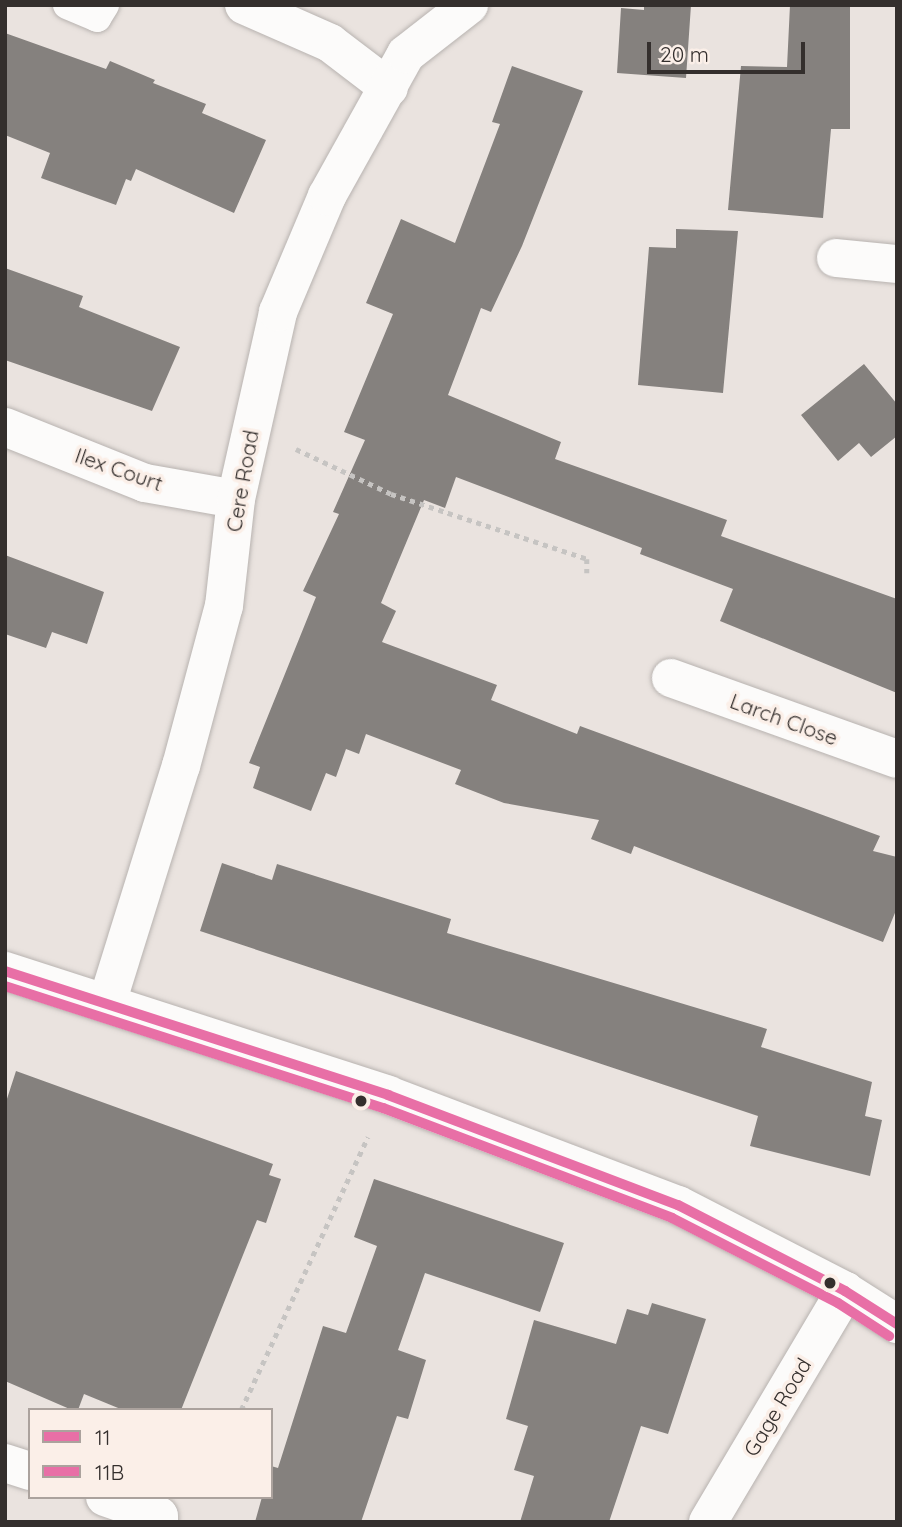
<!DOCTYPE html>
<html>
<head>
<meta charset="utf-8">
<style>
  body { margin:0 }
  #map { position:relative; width:902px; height:1527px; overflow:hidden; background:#eae3df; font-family:Quicksand,sans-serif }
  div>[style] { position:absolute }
  .building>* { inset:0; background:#85817e }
  .path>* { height:4.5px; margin-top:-2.25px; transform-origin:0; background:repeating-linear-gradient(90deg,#c6c4c2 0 5px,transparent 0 10px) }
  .roads { filter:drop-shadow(0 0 2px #b8b3b0) drop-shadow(0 0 2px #b8b3b0) }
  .service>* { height:28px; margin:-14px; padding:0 14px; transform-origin:14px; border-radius:14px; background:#fcfbfa }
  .minor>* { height:38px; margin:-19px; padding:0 19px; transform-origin:19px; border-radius:19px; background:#fcfbfa }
  .bus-1>* { height:10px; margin:-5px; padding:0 5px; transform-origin:5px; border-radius:5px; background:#e86fa6 }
  .bus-2>* { height:10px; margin:-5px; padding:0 5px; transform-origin:5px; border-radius:5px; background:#e86fa6 }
  .dots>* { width:19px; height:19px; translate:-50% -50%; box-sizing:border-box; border:4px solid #fbefe8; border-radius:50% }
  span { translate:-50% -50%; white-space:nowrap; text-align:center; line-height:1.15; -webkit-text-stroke:7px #fbefe8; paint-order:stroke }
  .street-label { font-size:21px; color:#342f2d }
  .frame { position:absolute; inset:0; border:7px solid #342f2d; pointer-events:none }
  .legend { position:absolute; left:28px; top:1408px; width:245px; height:91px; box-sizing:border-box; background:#fbefe8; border:2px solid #aba29d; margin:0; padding:9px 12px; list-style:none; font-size:21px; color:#342f2d }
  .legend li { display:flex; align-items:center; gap:14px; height:35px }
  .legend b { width:35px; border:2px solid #aba29d }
  .scale { position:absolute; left:647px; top:42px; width:158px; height:32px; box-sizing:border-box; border:4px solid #342f2d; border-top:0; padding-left:9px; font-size:21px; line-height:24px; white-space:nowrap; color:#342f2d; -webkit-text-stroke:5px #fbefe8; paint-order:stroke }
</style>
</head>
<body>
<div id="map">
  <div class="building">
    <div style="clip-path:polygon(644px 5px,691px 5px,686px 78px,617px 73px,621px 8px,644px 10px)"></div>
    <div style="clip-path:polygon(790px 5px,850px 5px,850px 129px,831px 129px,823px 218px,728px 210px,741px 66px,787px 67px)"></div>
    <div style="clip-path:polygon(5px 33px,106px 69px,110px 61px,155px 80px,153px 83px,206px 104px,202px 113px,266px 140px,234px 213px,136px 169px,131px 181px,126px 179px,116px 205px,41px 178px,50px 153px,5px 135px)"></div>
    <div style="clip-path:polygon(512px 66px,583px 91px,522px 246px,491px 312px,481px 308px,448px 395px,561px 442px,555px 459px,727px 520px,721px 536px,897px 599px,897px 693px,720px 621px,733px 589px,640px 554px,642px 548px,456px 477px,445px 508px,424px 500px,381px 603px,396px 611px,382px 642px,497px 685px,491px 700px,577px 734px,580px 726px,880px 836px,873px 851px,897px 857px,897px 908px,883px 942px,634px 846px,631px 854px,591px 839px,599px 820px,504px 803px,455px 784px,461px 770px,366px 734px,359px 754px,346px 749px,336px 777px,326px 773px,311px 811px,253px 788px,260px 767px,249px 763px,316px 597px,303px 591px,339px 514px,333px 512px,365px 440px,344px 432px,393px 314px,366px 303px,401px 219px,455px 243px,500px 124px,492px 122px)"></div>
    <div style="clip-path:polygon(676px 229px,738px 231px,723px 393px,638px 385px,649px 247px,676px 248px)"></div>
    <div style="clip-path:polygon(5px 268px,83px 296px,79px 307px,180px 347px,152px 411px,5px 360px)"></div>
    <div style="clip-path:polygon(864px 364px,897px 404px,897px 436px,871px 457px,859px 443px,838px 461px,801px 415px)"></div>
    <div style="clip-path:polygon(5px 555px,104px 592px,87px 644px,52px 632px,46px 648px,5px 634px)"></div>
    <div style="clip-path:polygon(222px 863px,272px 880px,277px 864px,451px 919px,447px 933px,767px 1029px,761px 1047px,872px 1082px,865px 1116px,882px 1120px,870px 1176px,750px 1146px,758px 1116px,200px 931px)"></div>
    <div style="clip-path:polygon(16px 1071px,273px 1164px,269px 1175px,281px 1179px,266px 1223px,257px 1220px,181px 1410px,123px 1410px,84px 1394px,78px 1410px,72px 1410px,5px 1381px,5px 1105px)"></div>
    <div style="clip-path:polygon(374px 1179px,564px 1243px,540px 1312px,425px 1273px,398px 1350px,426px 1360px,408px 1419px,397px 1416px,361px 1522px,255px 1522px,262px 1497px,271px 1497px,271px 1466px,278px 1468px,323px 1326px,346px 1333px,377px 1246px,354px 1237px)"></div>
    <div style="clip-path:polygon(652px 1303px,706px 1319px,668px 1434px,641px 1426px,609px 1522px,520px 1522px,534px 1476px,514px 1470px,528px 1426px,506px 1419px,534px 1320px,616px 1344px,627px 1309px,648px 1315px)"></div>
  </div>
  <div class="path">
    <div style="left:296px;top:449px;width:105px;rotate:25.3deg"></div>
    <div style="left:391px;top:494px;width:206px;rotate:18.3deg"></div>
    <div style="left:587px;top:559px;width:14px;rotate:90deg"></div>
    <div style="left:241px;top:1410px;width:301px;rotate:-65.1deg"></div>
  </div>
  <div class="roads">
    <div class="service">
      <div style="left:67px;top:5px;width:33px;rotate:23deg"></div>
      <div style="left:97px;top:18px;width:15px;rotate:-58deg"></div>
    </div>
    <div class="minor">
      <div style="left:244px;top:5px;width:94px;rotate:23.8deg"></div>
      <div style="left:330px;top:43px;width:74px;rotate:37.3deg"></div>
      <div style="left:836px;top:258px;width:61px;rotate:5.6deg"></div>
      <div style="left:5px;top:427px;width:151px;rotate:21.8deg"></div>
      <div style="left:145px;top:483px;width:92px;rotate:10deg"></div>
      <div style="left:671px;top:678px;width:240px;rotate:19.7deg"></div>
      <div style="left:5px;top:971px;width:403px;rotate:17.9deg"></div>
      <div style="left:388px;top:1095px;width:310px;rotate:20.8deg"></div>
      <div style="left:678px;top:1205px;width:188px;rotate:27.2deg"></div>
      <div style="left:845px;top:1291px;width:62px;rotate:32.4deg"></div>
      <div style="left:107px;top:1003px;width:248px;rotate:-72.7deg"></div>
      <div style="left:181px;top:766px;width:166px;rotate:-75deg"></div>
      <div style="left:224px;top:606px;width:108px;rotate:-83.6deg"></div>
      <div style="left:236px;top:499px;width:192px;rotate:-77.3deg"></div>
      <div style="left:278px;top:312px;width:126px;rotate:-67.1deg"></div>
      <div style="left:327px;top:196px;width:162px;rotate:-60.9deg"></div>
      <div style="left:406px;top:54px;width:80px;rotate:-37.9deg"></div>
      <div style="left:5px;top:1463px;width:26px;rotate:18deg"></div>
      <div style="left:105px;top:1497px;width:57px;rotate:19.4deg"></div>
      <div style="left:159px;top:1516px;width:6px;rotate:90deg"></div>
      <div style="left:708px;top:1522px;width:269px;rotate:-59.3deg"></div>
    </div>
  </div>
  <div class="bus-1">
    <div style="left:5px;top:971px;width:403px;rotate:17.9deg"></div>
    <div style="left:388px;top:1095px;width:310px;rotate:20.8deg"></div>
    <div style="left:678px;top:1205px;width:188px;rotate:27.2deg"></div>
    <div style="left:845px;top:1291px;width:62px;rotate:32.4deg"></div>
  </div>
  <div class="bus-2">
    <div style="left:5px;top:986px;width:397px;rotate:17.9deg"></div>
    <div style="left:383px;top:1108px;width:309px;rotate:20.8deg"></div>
    <div style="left:672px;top:1218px;width:186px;rotate:27.1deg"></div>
    <div style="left:838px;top:1303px;width:61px;rotate:32.9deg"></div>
  </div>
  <div class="dots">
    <div style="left:361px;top:1101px;background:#342f2d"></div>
    <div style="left:830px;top:1283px;background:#342f2d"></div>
  </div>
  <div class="street-label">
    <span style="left:119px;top:469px;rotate:19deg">Ilex Court</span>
    <span style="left:242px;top:481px;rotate:-80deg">Cere Road</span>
    <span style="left:784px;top:719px;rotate:20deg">Larch Close</span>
    <span style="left:777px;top:1407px;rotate:-59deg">Gage Road</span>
  </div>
  <div class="frame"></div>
  <ul class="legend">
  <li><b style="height:9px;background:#e86fa6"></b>11</li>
  <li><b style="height:9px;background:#e86fa6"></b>11B</li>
  </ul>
  <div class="scale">20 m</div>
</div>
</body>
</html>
